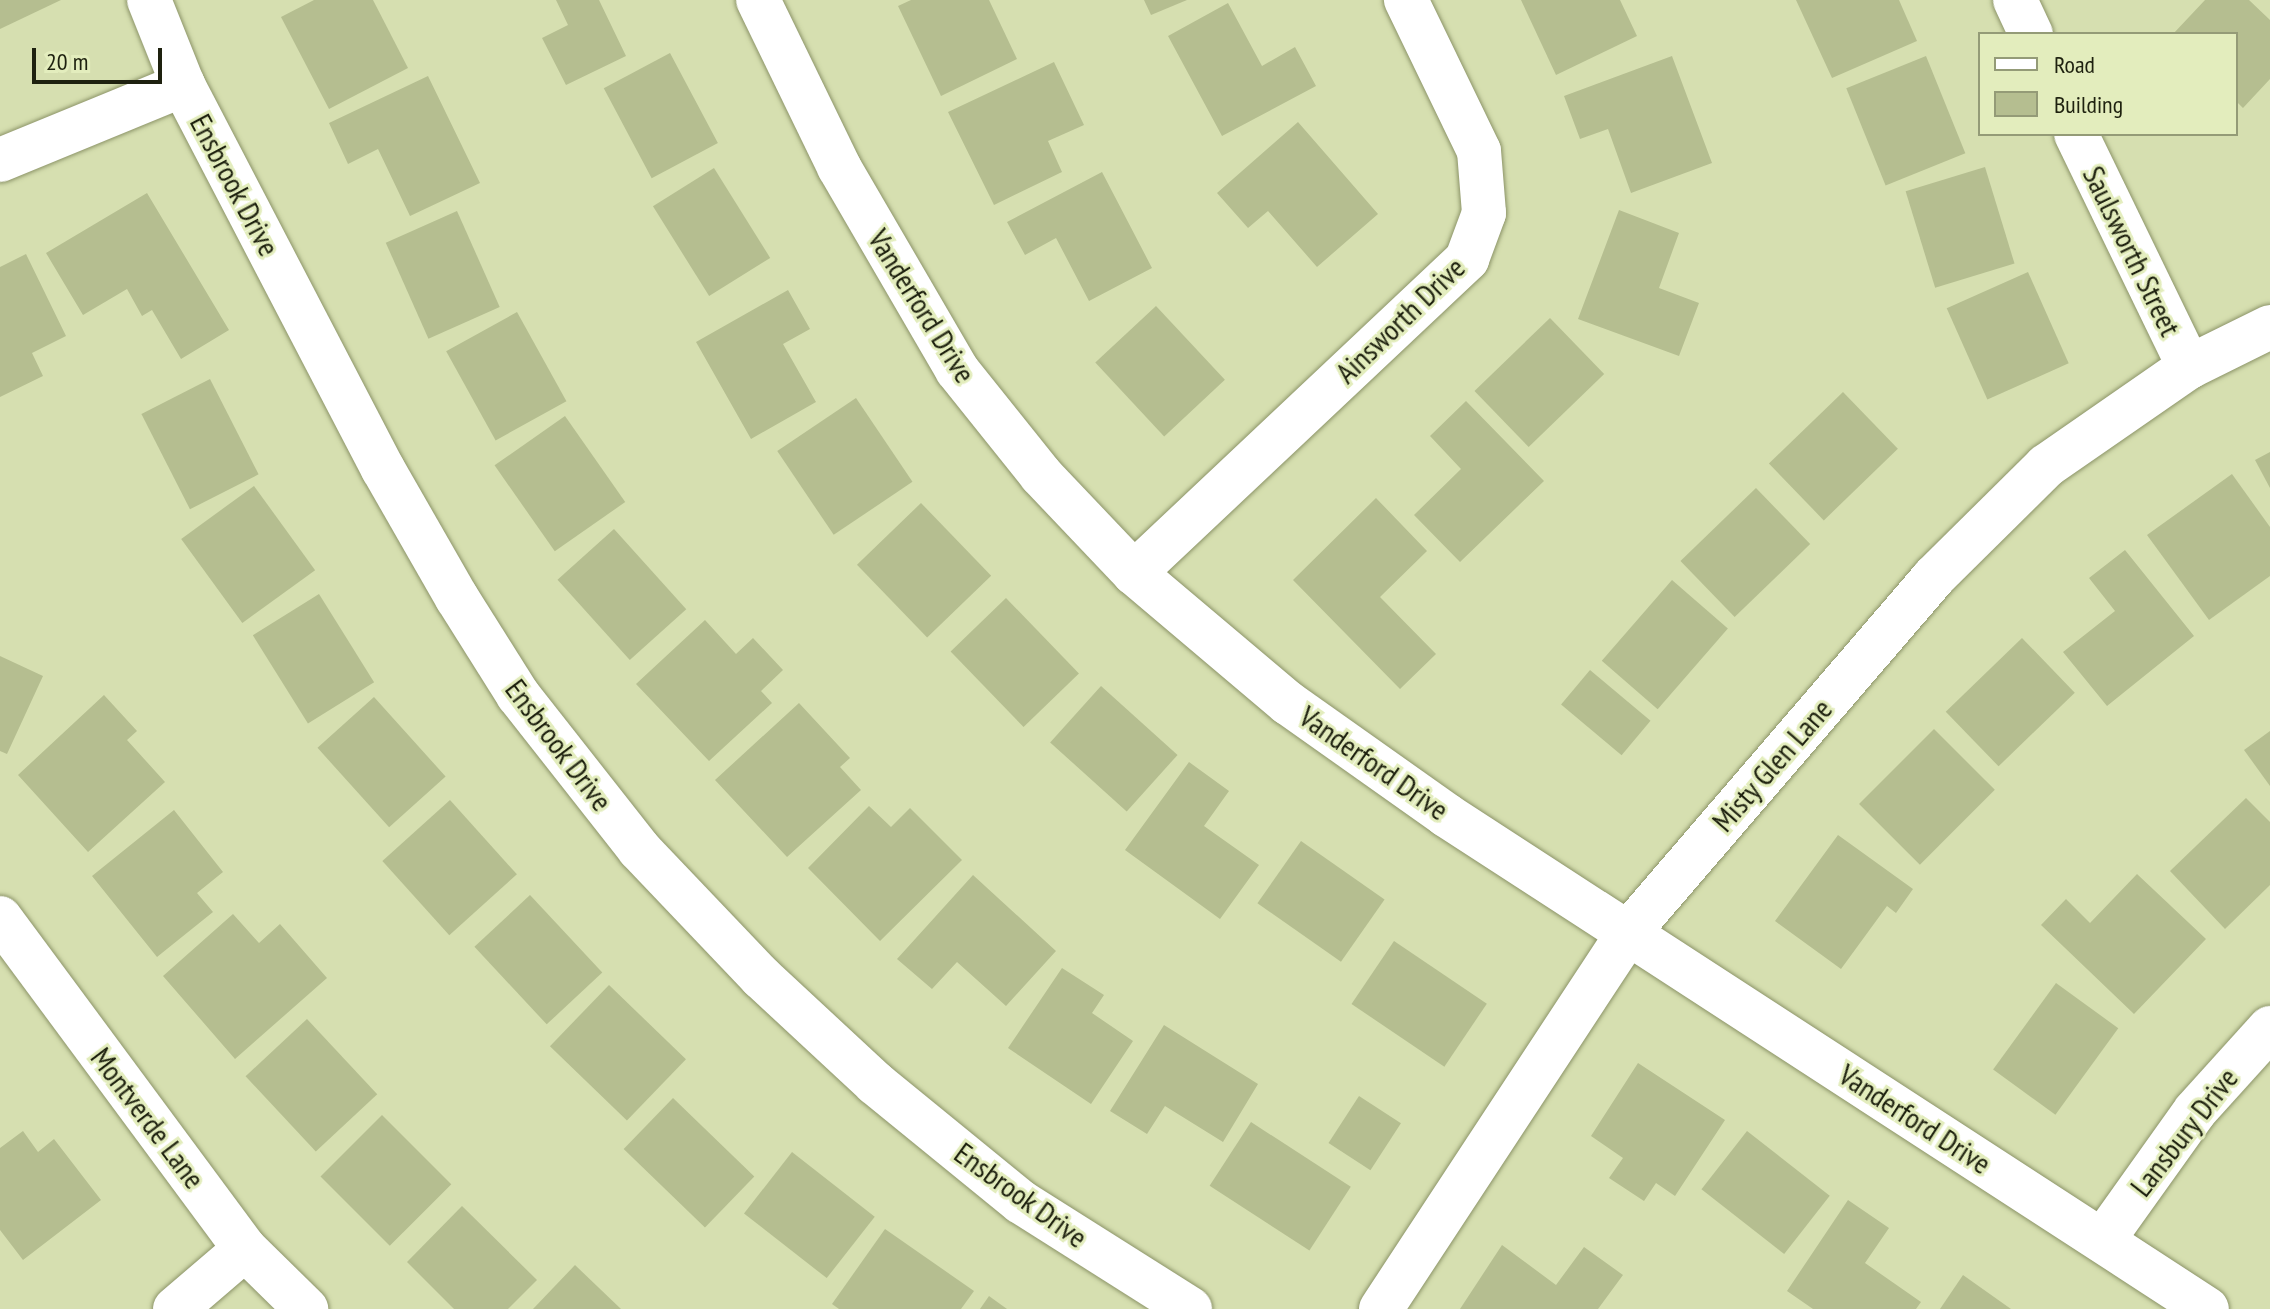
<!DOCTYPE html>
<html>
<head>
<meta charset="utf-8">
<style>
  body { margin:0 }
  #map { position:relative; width:2270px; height:1309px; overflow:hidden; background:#d6dfb0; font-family:"PT Sans Narrow",sans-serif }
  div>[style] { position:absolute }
  .building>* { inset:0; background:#b5be90; transform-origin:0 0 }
  .roads { filter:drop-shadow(0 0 2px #8c9468) drop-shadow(0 0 2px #8c9468) }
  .street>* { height:44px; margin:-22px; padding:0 22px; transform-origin:22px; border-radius:22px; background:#fff }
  span { translate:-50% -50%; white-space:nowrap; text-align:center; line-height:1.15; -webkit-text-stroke:6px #e3edbd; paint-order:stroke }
  .street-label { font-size:30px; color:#1e210f }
  .legend { position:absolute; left:1978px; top:32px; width:260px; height:104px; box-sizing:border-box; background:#e3edbd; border:2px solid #949b77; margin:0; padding:10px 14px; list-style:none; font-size:24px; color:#1e210f }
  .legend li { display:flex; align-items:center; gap:16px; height:40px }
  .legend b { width:40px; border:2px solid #949b77 }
  .scale { position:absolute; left:32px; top:48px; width:130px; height:36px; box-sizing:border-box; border:4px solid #1e210f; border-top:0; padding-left:10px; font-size:24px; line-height:28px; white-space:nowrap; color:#1e210f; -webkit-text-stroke:6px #e3edbd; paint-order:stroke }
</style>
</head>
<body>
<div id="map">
  <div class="building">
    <div style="clip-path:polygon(0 0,61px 0,0 29px)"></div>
    <div style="clip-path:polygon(314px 0,373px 0,408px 68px,329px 109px,281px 17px)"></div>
    <div style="clip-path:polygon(556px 0,599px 0,626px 56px,566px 85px,542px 38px,568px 25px)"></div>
    <div style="clip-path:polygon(911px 0,989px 0,1017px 59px,941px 96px,898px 6px)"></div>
    <div style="clip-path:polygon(1144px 0,1187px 0,1151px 15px)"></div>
    <div style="clip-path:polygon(1521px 0,1620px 0,1637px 36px,1556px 75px)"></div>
    <div style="clip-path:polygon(1796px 0,1899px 0,1917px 41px,1832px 78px)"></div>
    <div style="clip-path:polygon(2205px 0,2249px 0,2270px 20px,2270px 79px,2243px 108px,2236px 101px,2236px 34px,2173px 34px)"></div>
    <div style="clip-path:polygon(1228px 3px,1262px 66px,1295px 47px,1316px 86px,1222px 136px,1168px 36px)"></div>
    <div style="left:670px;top:53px;width:102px;height:75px;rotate:62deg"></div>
    <div style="clip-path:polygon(1672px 56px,1712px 163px,1631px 193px,1608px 129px,1580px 139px,1564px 96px)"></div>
    <div style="left:1926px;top:56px;width:105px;height:86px;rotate:68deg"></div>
    <div style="clip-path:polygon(1054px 62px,1084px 125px,1048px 141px,1062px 172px,994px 205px,948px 112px)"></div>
    <div style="clip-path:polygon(428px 76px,480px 183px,410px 216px,378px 149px,348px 164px,329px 123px)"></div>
    <div style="clip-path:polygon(1298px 122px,1378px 214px,1317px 267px,1268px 211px,1248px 228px,1217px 193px)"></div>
    <div style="left:1985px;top:167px;width:101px;height:83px;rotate:73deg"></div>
    <div style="left:714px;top:168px;width:106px;height:72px;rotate:58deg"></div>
    <div style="clip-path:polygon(1102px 172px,1152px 268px,1089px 301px,1056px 238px,1025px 255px,1007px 222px)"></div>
    <div style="clip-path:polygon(147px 193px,229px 330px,181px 359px,152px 310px,142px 316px,127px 289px,83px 315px,46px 253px)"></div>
    <div style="clip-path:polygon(1619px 210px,1679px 233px,1659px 288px,1699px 303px,1679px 356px,1578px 319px)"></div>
    <div style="left:457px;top:211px;width:105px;height:78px;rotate:66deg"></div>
    <div style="clip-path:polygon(26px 254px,66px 336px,32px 353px,43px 376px,0 397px,0 267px)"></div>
    <div style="left:2028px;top:272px;width:100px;height:89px;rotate:66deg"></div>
    <div style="clip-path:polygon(788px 290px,810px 329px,783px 344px,816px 402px,751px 439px,696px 342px)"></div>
    <div style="left:1156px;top:306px;width:101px;height:83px;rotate:47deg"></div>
    <div style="left:517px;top:312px;width:102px;height:81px;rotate:61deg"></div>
    <div style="left:1550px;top:318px;width:78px;height:105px;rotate:46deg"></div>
    <div style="left:210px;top:379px;width:107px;height:77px;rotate:63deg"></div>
    <div style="left:1843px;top:392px;width:79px;height:103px;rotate:46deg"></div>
    <div style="left:856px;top:398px;width:101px;height:95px;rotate:56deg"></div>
    <div style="clip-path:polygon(1466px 401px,1544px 481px,1460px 562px,1414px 515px,1461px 469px,1430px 436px)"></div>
    <div style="left:565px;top:416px;width:105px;height:86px;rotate:55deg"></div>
    <div style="clip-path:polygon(2270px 452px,2270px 488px,2255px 460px)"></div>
    <div style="clip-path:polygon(2232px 474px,2270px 527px,2270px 576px,2209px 620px,2147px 535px)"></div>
    <div style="left:254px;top:486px;width:104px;height:90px;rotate:54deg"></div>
    <div style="left:1756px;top:488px;width:78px;height:105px;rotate:46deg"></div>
    <div style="clip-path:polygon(1376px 498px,1427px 551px,1380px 597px,1436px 654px,1400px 689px,1293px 580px)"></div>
    <div style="left:921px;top:503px;width:101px;height:89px;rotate:46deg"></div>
    <div style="left:614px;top:529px;width:108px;height:76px;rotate:48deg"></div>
    <div style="clip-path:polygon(2125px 550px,2194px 636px,2107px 706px,2063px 652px,2115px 611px,2089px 578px)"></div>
    <div style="left:1672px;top:580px;width:74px;height:107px;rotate:41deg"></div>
    <div style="left:319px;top:594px;width:104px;height:78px;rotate:58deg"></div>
    <div style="left:1006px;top:598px;width:105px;height:77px;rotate:46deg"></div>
    <div style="clip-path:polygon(705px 620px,736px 654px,753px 638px,783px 670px,761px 691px,772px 703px,709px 761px,636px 684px)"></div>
    <div style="left:2022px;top:638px;width:76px;height:106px;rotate:46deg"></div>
    <div style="clip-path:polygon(0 656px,43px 676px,7px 754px,0 751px)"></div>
    <div style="left:1590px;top:670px;width:79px;height:45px;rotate:40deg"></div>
    <div style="left:1101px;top:686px;width:103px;height:76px;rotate:42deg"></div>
    <div style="clip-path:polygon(104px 695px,137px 731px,127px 740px,165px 782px,88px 852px,18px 775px)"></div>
    <div style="left:374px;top:697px;width:107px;height:76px;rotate:48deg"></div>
    <div style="clip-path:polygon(799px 703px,850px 758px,840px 767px,861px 790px,787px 857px,715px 780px)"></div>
    <div style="left:1934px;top:729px;width:86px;height:106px;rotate:45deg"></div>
    <div style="clip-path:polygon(2270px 731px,2270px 786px,2244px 750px)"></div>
    <div style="clip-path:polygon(1189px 762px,1229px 791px,1204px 826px,1259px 865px,1220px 919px,1125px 850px)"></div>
    <div style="clip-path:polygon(2246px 798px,2270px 822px,2270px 885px,2225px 929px,2170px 871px)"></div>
    <div style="left:450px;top:800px;width:100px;height:91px;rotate:48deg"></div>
    <div style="clip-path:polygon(869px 806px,891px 827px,910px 808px,962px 860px,880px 941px,808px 868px)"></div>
    <div style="clip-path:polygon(174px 810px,223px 872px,197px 893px,213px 912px,157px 957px,92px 876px)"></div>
    <div style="clip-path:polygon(1838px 835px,1913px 889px,1896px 913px,1887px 906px,1841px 969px,1775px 921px)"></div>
    <div style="left:1301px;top:841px;width:102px;height:76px;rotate:35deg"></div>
    <div style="clip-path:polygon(2137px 874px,2206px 939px,2134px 1014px,2041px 925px,2066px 899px,2090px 923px)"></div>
    <div style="clip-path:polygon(973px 875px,1056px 951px,1006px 1006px,957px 962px,932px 989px,897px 959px)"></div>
    <div style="left:530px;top:895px;width:106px;height:76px;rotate:47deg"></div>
    <div style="clip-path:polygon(233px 914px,259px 943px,280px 924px,327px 978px,235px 1059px,163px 976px)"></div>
    <div style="left:1394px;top:941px;width:112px;height:76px;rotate:34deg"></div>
    <div style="clip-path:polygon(1062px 968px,1104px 995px,1092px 1013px,1133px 1041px,1091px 1104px,1008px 1048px)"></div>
    <div style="left:2056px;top:983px;width:77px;height:107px;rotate:36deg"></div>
    <div style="left:609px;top:985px;width:107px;height:85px;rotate:44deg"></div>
    <div style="left:307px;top:1019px;width:103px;height:84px;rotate:47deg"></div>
    <div style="clip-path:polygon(1164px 1025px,1258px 1084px,1223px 1142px,1165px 1106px,1147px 1134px,1110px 1111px)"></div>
    <div style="clip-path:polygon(1638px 1063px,1725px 1120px,1675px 1196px,1656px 1183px,1644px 1201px,1609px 1178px,1623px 1158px,1591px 1136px)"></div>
    <div style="left:1359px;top:1096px;width:50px;height:56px;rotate:33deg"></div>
    <div style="left:673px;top:1098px;width:113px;height:71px;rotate:44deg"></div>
    <div style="left:382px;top:1115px;width:98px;height:87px;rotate:45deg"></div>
    <div style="left:1251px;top:1122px;width:119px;height:76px;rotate:33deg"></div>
    <div style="clip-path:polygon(23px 1131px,38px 1152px,54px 1139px,101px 1200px,23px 1260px,0 1230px,0 1148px)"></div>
    <div style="left:1747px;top:1131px;width:105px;height:74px;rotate:38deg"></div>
    <div style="left:792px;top:1152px;width:105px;height:78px;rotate:38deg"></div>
    <div style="clip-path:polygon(1848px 1200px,1889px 1228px,1865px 1263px,1921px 1302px,1916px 1309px,1813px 1309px,1787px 1291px)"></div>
    <div style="clip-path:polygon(462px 1206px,537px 1280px,508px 1309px,454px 1309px,407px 1262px)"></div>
    <div style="clip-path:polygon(885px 1229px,974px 1291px,961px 1309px,839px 1309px,832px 1304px)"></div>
    <div style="clip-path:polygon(1502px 1245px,1556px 1285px,1584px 1247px,1623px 1275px,1598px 1309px,1460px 1309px)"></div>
    <div style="clip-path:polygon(575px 1265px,621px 1309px,533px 1309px)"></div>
    <div style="clip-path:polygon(1963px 1275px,2011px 1309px,1940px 1309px)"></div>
    <div style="clip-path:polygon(989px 1296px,1007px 1309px,980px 1309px)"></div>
  </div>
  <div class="roads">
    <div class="street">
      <div style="left:149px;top:0;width:92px;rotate:68.2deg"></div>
      <div style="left:183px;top:85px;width:433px;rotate:62.5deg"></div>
      <div style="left:383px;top:469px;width:149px;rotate:60.2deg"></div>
      <div style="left:457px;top:598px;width:115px;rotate:57.8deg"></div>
      <div style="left:518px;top:695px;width:196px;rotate:51.8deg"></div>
      <div style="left:639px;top:849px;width:177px;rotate:46.4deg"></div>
      <div style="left:761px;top:977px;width:156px;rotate:42.9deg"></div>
      <div style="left:875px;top:1083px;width:188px;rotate:39.2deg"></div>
      <div style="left:1021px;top:1202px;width:200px;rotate:32.3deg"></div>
      <div style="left:758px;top:0;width:186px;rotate:64.1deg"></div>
      <div style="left:839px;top:167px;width:235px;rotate:59.8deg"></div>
      <div style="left:957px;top:370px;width:134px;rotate:51.3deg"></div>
      <div style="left:1041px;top:475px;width:135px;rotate:46.5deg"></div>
      <div style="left:1134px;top:573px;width:202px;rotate:40.2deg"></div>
      <div style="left:1288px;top:703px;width:194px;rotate:35.3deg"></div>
      <div style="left:1446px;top:815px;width:907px;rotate:32.99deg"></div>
      <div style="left:2015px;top:0;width:38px;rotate:65deg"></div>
      <div style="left:2076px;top:134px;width:259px;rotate:64.1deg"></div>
      <div style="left:0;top:160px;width:198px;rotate:-22.3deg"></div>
      <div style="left:1134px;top:573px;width:458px;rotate:-43.3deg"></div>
      <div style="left:1467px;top:259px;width:49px;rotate:-69.7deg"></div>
      <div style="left:1484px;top:213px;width:62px;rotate:-94.6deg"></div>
      <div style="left:1479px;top:151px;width:168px;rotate:-115.8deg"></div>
      <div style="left:0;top:918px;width:412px;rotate:53.5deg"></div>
      <div style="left:245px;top:1249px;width:86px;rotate:44.5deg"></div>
      <div style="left:2103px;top:1240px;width:158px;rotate:-54.5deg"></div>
      <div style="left:2195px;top:1111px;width:112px;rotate:-47.9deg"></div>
      <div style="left:175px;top:1309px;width:92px;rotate:-40.6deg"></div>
      <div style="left:1381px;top:1309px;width:448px;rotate:-56.7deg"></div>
      <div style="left:1627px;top:934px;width:471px;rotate:-49.3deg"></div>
      <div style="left:1934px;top:577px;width:158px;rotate:-44.7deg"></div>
      <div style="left:2046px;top:466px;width:174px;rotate:-34.7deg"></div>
      <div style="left:2189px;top:367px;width:90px;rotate:-26.3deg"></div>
    </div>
  </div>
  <div class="street-label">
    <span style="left:235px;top:185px;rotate:62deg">Ensbrook Drive</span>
    <span style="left:2132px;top:251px;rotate:64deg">Saulsworth Street</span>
    <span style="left:922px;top:306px;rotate:58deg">Vanderford Drive</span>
    <span style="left:1400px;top:320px;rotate:-44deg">Ainsworth Drive</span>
    <span style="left:559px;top:745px;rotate:53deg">Ensbrook Drive</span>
    <span style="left:1374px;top:763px;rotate:35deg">Vanderford Drive</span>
    <span style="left:1772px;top:765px;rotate:-49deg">Misty Glen Lane</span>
    <span style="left:148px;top:1118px;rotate:53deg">Montverde Lane</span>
    <span style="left:1915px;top:1119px;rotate:33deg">Vanderford Drive</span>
    <span style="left:2184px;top:1132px;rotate:-52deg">Lansbury Drive</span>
    <span style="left:1021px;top:1195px;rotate:36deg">Ensbrook Drive</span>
  </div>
  <ul class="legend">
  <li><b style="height:10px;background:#fff"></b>Road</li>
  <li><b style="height:22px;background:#b5be90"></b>Building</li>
  </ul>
  <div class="scale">20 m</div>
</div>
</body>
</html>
